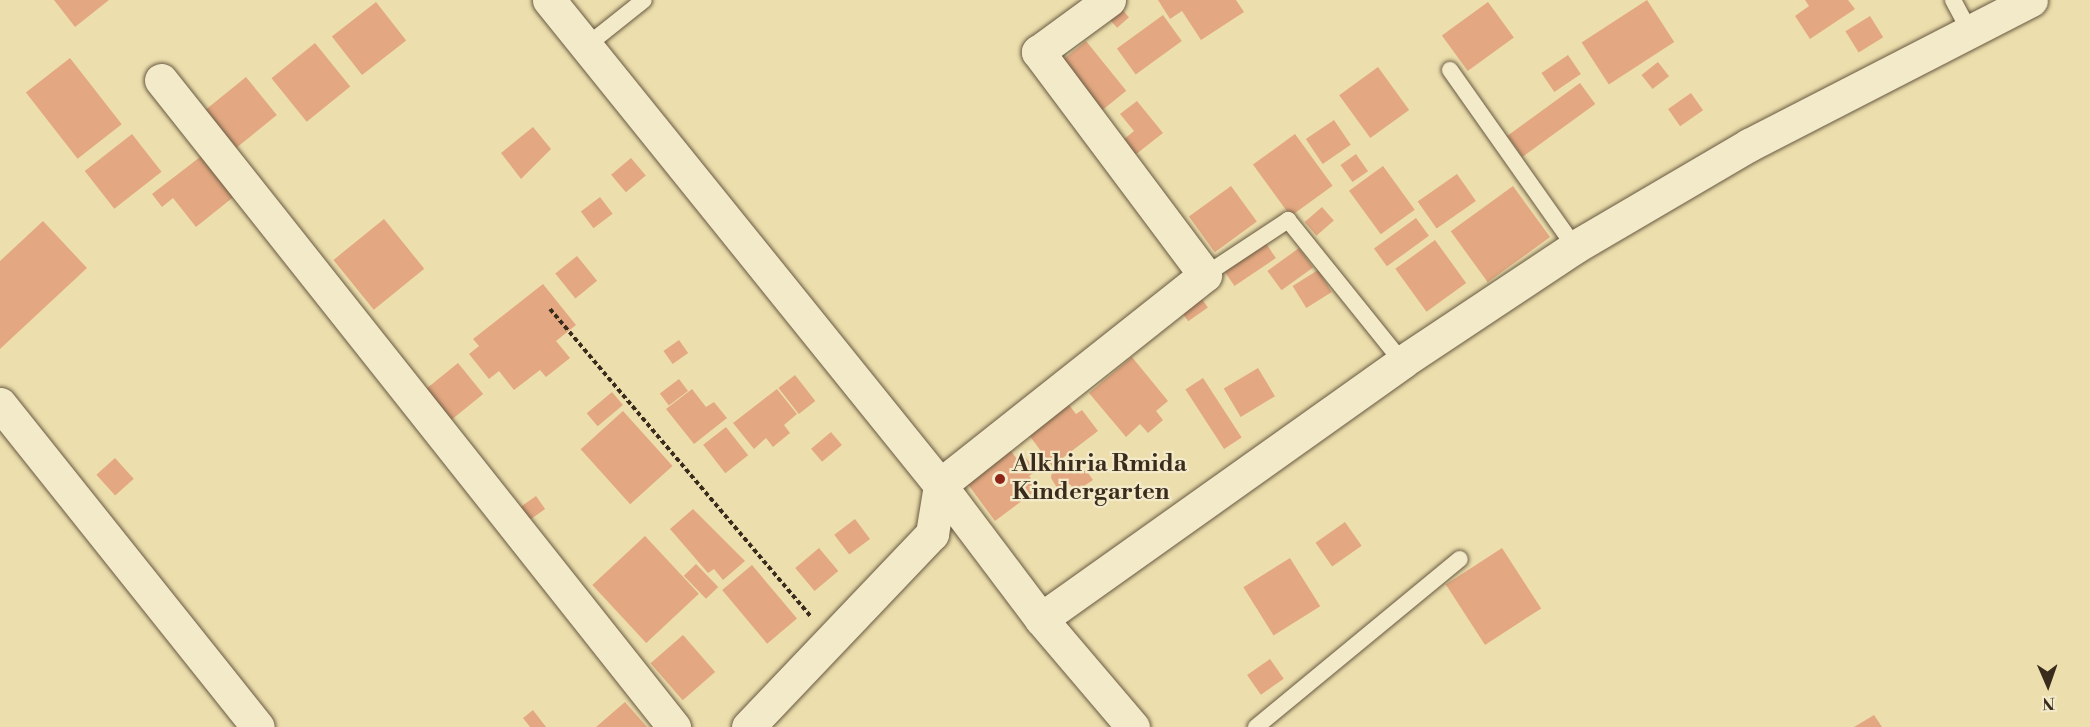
<!DOCTYPE html>
<html>
<head>
<meta charset="utf-8">
<style>
  body { margin:0 }
  #map { position:relative; width:2090px; height:727px; overflow:hidden; background:#eddfad; font-family:"Libre Bodoni",serif }
  div>[style] { position:absolute }
  .building>* { inset:0; background:#e3a881; transform-origin:0 0 }
  .path>* { height:4px; margin-top:-2px; transform-origin:0; background:repeating-linear-gradient(90deg,#3a2c1d 0 4.5px,transparent 0 7.5px) }
  .roads { filter:drop-shadow(0 0 2px #675941) drop-shadow(0 0 2px #675941) }
  .lane>* { height:16px; margin:-8px; padding:0 8px; transform-origin:8px; border-radius:8px; background:#f3eaca }
  .street>* { height:33px; margin:-16.5px; padding:0 16.5px; transform-origin:16.5px; border-radius:16.5px; background:#f3eaca }
  .dots>* { width:16px; height:16px; translate:-50% -50%; box-sizing:border-box; border:3px solid #f3eaca; border-radius:50% }
  span { translate:-50% -50%; white-space:nowrap; text-align:center; line-height:1.15; -webkit-text-stroke:4.5px #f3eaca; paint-order:stroke }
  .poi-label { font-size:24px; color:#3a2c1d; font-weight:700 }
  .left { translate:0 -50%; text-align:left }
  .north { position:absolute; left:2018px; top:655px; width:60px; height:60px; -webkit-text-stroke:4px #f3eaca; paint-order:stroke; rotate:178deg; font-size:16px; font-weight:700; line-height:24px; text-align:center; color:#3a2c1d }
  .north::after { content:''; display:block; margin:auto; width:21px; height:27px; background:#3a2c1d; clip-path:polygon(50% 0,100% 100%,50% 72%,0 100%) }
</style>
</head>
<body>
<div id="map">
  <div class="building">
    <div style="clip-path:polygon(54px 0,109px 0,75px 27px)"></div>
    <div style="clip-path:polygon(1158px 0,1236px 0,1244px 12px,1201px 40px,1182px 11px,1170px 19px)"></div>
    <div style="left:1647px;top:0;width:50px;height:78px;rotate:57deg"></div>
    <div style="clip-path:polygon(1805px 0,1848px 0,1855px 9px,1810px 39px,1795px 16px,1809px 6px)"></div>
    <div style="left:376px;top:2px;width:49px;height:56px;rotate:52deg"></div>
    <div style="left:1488px;top:2px;width:44px;height:57px;rotate:54deg"></div>
    <div style="left:1119px;top:6px;width:15px;height:16px;rotate:48deg"></div>
    <div style="left:1163px;top:15px;width:32px;height:57px;rotate:54deg"></div>
    <div style="left:1870px;top:16px;width:25px;height:29px;rotate:58deg"></div>
    <div style="left:1086px;top:41px;width:64px;height:39px;rotate:51deg"></div>
    <div style="left:315px;top:43px;width:56px;height:56px;rotate:51deg"></div>
    <div style="left:1568px;top:55px;width:23px;height:32px;rotate:56deg"></div>
    <div style="left:70px;top:58px;width:84px;height:56px;rotate:52deg"></div>
    <div style="left:1658px;top:62px;width:18px;height:21px;rotate:52deg"></div>
    <div style="left:1378px;top:67px;width:53px;height:48px;rotate:54deg"></div>
    <div style="left:246px;top:77px;width:49px;height:54px;rotate:51deg"></div>
    <div style="left:1580px;top:83px;width:26px;height:90px;rotate:54deg"></div>
    <div style="left:1691px;top:93px;width:21px;height:28px;rotate:55deg"></div>
    <div style="clip-path:polygon(1137px 101px,1163px 133px,1135px 155px,1123px 140px,1134px 131px,1120px 114px)"></div>
    <div style="left:1334px;top:120px;width:30px;height:34px;rotate:56deg"></div>
    <div style="clip-path:polygon(533px 127px,551px 149px,521px 179px,501px 153px)"></div>
    <div style="left:132px;top:134px;width:48px;height:60px;rotate:52deg"></div>
    <div style="left:1295px;top:134px;width:64px;height:52px;rotate:54deg"></div>
    <div style="clip-path:polygon(204px 154px,236px 195px,196px 227px,173px 198px,162px 207px,152px 194px)"></div>
    <div style="left:1356px;top:154px;width:21px;height:19px;rotate:55deg"></div>
    <div style="left:631px;top:158px;width:23px;height:26px;rotate:50deg"></div>
    <div style="left:1383px;top:166px;width:54px;height:42px;rotate:54deg"></div>
    <div style="left:1457px;top:174px;width:33px;height:48px;rotate:55deg"></div>
    <div style="left:1231px;top:186px;width:44px;height:52px;rotate:54deg"></div>
    <div style="left:1513px;top:186px;width:63px;height:77px;rotate:54deg"></div>
    <div style="left:600px;top:197px;width:21px;height:24px;rotate:53deg"></div>
    <div style="left:1322px;top:207px;width:18px;height:23px;rotate:49deg"></div>
    <div style="left:1416px;top:218px;width:22px;height:52px;rotate:54deg"></div>
    <div style="left:384px;top:219px;width:64px;height:65px;rotate:51deg"></div>
    <div style="clip-path:polygon(43px 221px,87px 268px,0 349px,0 261px)"></div>
    <div style="left:1263px;top:239px;width:23px;height:50px;rotate:56deg"></div>
    <div style="left:1435px;top:240px;width:53px;height:49px;rotate:54deg"></div>
    <div style="left:1299px;top:248px;width:24px;height:39px;rotate:54deg"></div>
    <div style="left:577px;top:256px;width:32px;height:28px;rotate:51deg"></div>
    <div style="left:1318px;top:270px;width:26px;height:30px;rotate:58deg"></div>
    <div style="clip-path:polygon(543px 284px,576px 325px,556px 341px,570px 358px,546px 377px,540px 370px,514px 390px,499px 371px,489px 379px,469px 354px,479px 346px,473px 339px)"></div>
    <div style="left:1197px;top:292px;width:19px;height:24px;rotate:55deg"></div>
    <div style="left:679px;top:340px;width:16px;height:19px;rotate:55deg"></div>
    <div style="clip-path:polygon(1132px 357px,1168px 401px,1156px 411px,1163px 420px,1148px 433px,1140px 424px,1126px 437px,1089px 393px)"></div>
    <div style="left:458px;top:363px;width:40px;height:42px;rotate:51deg"></div>
    <div style="left:1258px;top:368px;width:33px;height:40px;rotate:59deg"></div>
    <div style="left:795px;top:375px;width:33px;height:21px;rotate:52deg"></div>
    <div style="left:1203px;top:378px;width:71px;height:21px;rotate:57deg"></div>
    <div style="left:679px;top:379px;width:15px;height:24px;rotate:53deg"></div>
    <div style="clip-path:polygon(692px 389px,706px 407px,714px 402px,727px 418px,694px 444px,666px 409px)"></div>
    <div style="clip-path:polygon(777px 389px,797px 414px,784px 425px,790px 433px,773px 447px,766px 438px,754px 449px,733px 423px)"></div>
    <div style="left:612px;top:392px;width:17px;height:33px;rotate:50deg"></div>
    <div style="clip-path:polygon(1066px 401px,1076px 414px,1082px 410px,1098px 431px,1052px 466px,1026px 431px)"></div>
    <div style="left:623px;top:411px;width:74px;height:57px;rotate:48deg"></div>
    <div style="left:726px;top:427px;width:36px;height:29px;rotate:52deg"></div>
    <div style="left:831px;top:432px;width:17px;height:26px;rotate:50deg"></div>
    <div style="clip-path:polygon(1007px 446px,1017px 459px,1023px 454px,1036px 471px,1029px 476px,1039px 488px,995px 521px,964px 479px)"></div>
    <div style="left:115px;top:458px;width:28px;height:25px;rotate:48deg"></div>
    <div style="clip-path:polygon(1069px 458px,1080px 474px,1086px 470px,1093px 480px,1075px 492px,1070px 484px,1059px 491px,1051px 478px,1052px 470px)"></div>
    <div style="left:536px;top:496px;width:16px;height:23px;rotate:55deg"></div>
    <div style="clip-path:polygon(693px 509px,745px 561px,723px 580px,714px 569px,708px 573px,670px 529px)"></div>
    <div style="left:855px;top:519px;width:25px;height:26px;rotate:53deg"></div>
    <div style="left:1345px;top:522px;width:29px;height:36px;rotate:55deg"></div>
    <div style="left:645px;top:536px;width:79px;height:72px;rotate:47deg"></div>
    <div style="left:819px;top:548px;width:30px;height:31px;rotate:50deg"></div>
    <div style="left:1502px;top:548px;width:72px;height:67px;rotate:57deg"></div>
    <div style="left:1290px;top:558px;width:57px;height:55px;rotate:58deg"></div>
    <div style="left:696px;top:564px;width:32px;height:17px;rotate:46deg"></div>
    <div style="left:752px;top:565px;width:70px;height:39px;rotate:50deg"></div>
    <div style="left:683px;top:635px;width:49px;height:43px;rotate:49deg"></div>
    <div style="left:1270px;top:659px;width:24px;height:28px;rotate:55deg"></div>
    <div style="clip-path:polygon(625px 702px,647px 727px,596px 727px)"></div>
    <div style="clip-path:polygon(533px 710px,546px 727px,530px 727px,523px 718px)"></div>
    <div style="clip-path:polygon(1874px 715px,1882px 727px,1854px 727px)"></div>
  </div>
  <div class="path">
    <div style="left:550px;top:309px;width:404px;rotate:49.7deg"></div>
  </div>
  <div class="roads">
    <div class="lane">
      <div style="left:1953px;top:0;width:34px;rotate:62deg"></div>
      <div style="left:585px;top:47px;width:75px;rotate:-38.5deg"></div>
      <div style="left:1450px;top:70px;width:217px;rotate:54.8deg"></div>
      <div style="left:1205px;top:275px;width:100px;rotate:-33.5deg"></div>
      <div style="left:1288px;top:220px;width:182px;rotate:51.2deg"></div>
      <div style="left:1256px;top:727px;width:264px;rotate:-39.5deg"></div>
    </div>
    <div class="street">
      <div style="left:549px;top:0;width:623px;rotate:51.12deg"></div>
      <div style="left:940px;top:485px;width:168px;rotate:53deg"></div>
      <div style="left:1041px;top:619px;width:142px;rotate:49.6deg"></div>
      <div style="left:161px;top:80px;width:826px;rotate:51.59deg"></div>
      <div style="left:0;top:404px;width:413px;rotate:51.4deg"></div>
      <div style="left:1041px;top:619px;width:443px;rotate:-35.4deg"></div>
      <div style="left:1402px;top:362px;width:208px;rotate:-33.6deg"></div>
      <div style="left:1575px;top:247px;width:202px;rotate:-30.4deg"></div>
      <div style="left:1749px;top:145px;width:317px;rotate:-27.2deg"></div>
      <div style="left:748px;top:727px;width:267px;rotate:-46.4deg"></div>
      <div style="left:932px;top:534px;width:50px;rotate:-80.7deg"></div>
      <div style="left:940px;top:485px;width:338px;rotate:-38.4deg"></div>
      <div style="left:1205px;top:275px;width:279px;rotate:-126.8deg"></div>
      <div style="left:1038px;top:52px;width:88px;rotate:-36.2deg"></div>
    </div>
  </div>
  <div class="dots">
    <div style="left:1000px;top:479px;background:#8f2418"></div>
  </div>
  <div class="poi-label">
    <span class="left" style="left:1012px;top:479px">Alkhiria Rmida<br>Kindergarten</span>
  </div>
  <div class="north">N</div>
</div>
</body>
</html>
